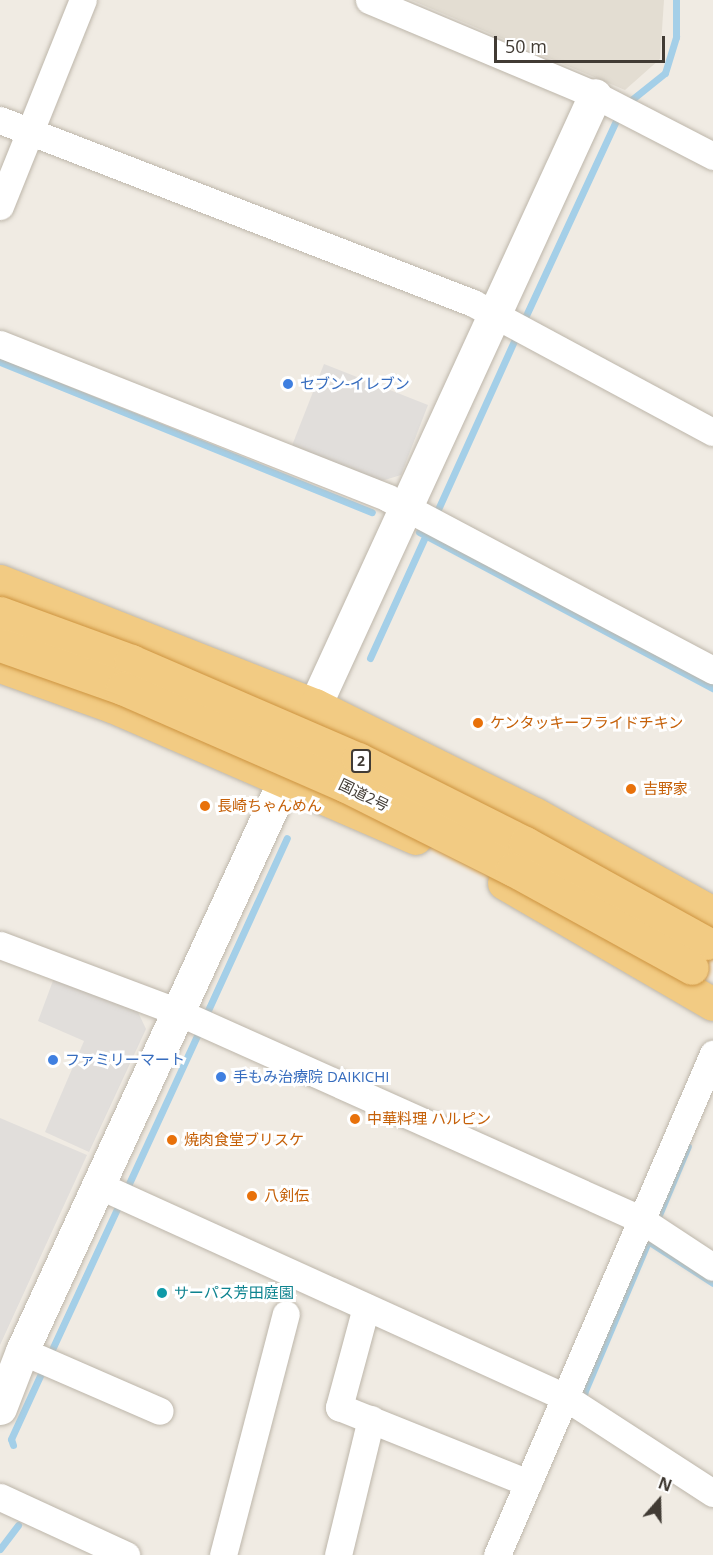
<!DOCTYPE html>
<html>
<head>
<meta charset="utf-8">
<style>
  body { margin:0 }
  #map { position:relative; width:713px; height:1555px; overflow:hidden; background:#f0ebe3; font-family:"Open Sans","Noto Sans JP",sans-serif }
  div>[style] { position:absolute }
  .residential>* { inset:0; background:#e3ddd2 }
  .parking>* { inset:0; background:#e1dedb }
  .stream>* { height:7px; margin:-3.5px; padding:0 3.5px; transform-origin:3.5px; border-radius:3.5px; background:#a4cfe8 }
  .roads { filter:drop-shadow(0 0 2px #bdb6aa) drop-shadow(0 0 2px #bdb6aa) }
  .minor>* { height:27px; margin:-13.5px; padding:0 13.5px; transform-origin:13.5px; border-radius:13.5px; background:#fff }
  .tertiary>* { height:33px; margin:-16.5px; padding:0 16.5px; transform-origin:16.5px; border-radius:16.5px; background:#fff }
  .trunk>* { height:33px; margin:-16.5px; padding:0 16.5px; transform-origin:16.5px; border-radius:16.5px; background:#f2cb83 }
  .bridges { filter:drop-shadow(0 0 2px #cd9440) drop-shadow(0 0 2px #cd9440) }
  .trunk-bridge>* { height:33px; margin:-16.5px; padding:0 16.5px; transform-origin:16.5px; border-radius:16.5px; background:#f2cb83 }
  .dots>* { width:16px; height:16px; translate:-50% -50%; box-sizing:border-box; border:3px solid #fff; border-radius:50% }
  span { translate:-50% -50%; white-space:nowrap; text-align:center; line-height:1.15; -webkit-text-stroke:6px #fff; paint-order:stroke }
  .shield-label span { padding:2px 4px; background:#fff; border:2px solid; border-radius:4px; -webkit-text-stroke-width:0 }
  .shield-label { font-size:14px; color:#413b34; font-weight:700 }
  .shop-label { font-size:15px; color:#366cbe }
  .left { translate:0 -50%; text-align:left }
  .food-label { font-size:15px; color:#c56008 }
  .street-label { font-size:15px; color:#413b34 }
  .culture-label { font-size:15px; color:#0d838f }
  .north { position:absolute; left:629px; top:1471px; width:60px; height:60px; -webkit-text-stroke:4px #fff; paint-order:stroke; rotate:20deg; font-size:16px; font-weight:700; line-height:24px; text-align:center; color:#413b34 }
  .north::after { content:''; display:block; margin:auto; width:21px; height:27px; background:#413b34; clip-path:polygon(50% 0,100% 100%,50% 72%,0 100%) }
  .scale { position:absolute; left:494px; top:36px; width:171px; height:27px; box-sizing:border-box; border:3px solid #413b34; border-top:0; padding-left:8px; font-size:18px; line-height:21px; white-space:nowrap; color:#413b34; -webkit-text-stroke:4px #fff; paint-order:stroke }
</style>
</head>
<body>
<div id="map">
  <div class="residential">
    <div style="clip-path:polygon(411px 0,664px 0,660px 59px,625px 90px)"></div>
  </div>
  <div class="parking">
    <div style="clip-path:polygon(324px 364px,428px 405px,401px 475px,378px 482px,291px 448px)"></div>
    <div style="clip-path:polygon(54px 978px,137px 1010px,146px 1029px,89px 1152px,45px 1132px,84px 1041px,38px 1021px)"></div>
    <div style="clip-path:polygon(0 1118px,87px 1155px,0 1345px)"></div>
  </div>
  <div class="stream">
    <div style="left:625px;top:105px;width:51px;rotate:-38.7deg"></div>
    <div style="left:665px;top:73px;width:38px;rotate:-73deg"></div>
    <div style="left:676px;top:37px;width:37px;rotate:-90deg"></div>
    <div style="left:523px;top:322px;width:229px;rotate:-65.2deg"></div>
    <div style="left:0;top:362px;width:401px;rotate:22deg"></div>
    <div style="left:435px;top:516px;width:202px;rotate:-65.7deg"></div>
    <div style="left:419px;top:532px;width:333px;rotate:28deg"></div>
    <div style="left:370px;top:658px;width:145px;rotate:-65.6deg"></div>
    <div style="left:204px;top:1019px;width:199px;rotate:-65.4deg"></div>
    <div style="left:126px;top:1190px;width:177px;rotate:-65.3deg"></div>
    <div style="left:656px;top:1222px;width:82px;rotate:-67.2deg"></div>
    <div style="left:648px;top:1241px;width:77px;rotate:32.9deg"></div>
    <div style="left:49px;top:1356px;width:172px;rotate:-65.2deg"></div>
    <div style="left:576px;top:1390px;width:9px;rotate:21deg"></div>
    <div style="left:584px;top:1393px;width:175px;rotate:-67.1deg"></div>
    <div style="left:13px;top:1445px;width:6px;rotate:-108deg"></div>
    <div style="left:11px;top:1439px;width:79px;rotate:-65.4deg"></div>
    <div style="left:0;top:1549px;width:30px;rotate:-53deg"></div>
  </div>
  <div class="roads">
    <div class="minor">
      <div style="left:369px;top:0;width:245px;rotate:22.8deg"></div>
      <div style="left:595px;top:95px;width:133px;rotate:27.3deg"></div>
      <div style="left:0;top:120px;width:507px;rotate:21.15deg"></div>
      <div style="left:473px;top:303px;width:272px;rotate:28.3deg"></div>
      <div style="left:0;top:206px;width:222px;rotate:-68.1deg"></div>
      <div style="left:0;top:344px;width:417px;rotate:21.6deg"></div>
      <div style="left:388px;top:498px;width:368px;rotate:27.9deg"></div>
      <div style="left:0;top:945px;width:190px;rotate:20.6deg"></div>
      <div style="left:178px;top:1012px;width:506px;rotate:24.13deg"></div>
      <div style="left:640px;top:1219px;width:87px;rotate:33.3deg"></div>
      <div style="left:98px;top:1185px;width:513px;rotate:24.42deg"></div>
      <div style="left:565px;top:1397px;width:176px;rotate:33deg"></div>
      <div style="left:366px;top:1307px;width:104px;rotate:105.1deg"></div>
      <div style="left:339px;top:1407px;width:204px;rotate:21.9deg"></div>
      <div style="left:22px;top:1351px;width:150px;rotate:23.5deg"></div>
      <div style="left:0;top:1497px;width:139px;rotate:24.7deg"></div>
      <div style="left:223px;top:1555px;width:249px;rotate:-75.4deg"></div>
      <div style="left:338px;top:1555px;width:140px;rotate:-76.4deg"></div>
      <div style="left:497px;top:1555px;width:546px;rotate:-66.68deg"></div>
    </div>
    <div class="tertiary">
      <div style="left:315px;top:705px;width:671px;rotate:-65.34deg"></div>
      <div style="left:0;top:1408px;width:61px;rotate:-68.9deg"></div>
      <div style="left:22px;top:1351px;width:630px;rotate:-65.31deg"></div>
    </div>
    <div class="trunk">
      <div style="left:0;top:581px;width:339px;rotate:21.5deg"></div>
      <div style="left:315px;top:705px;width:246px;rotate:26.4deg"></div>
      <div style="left:535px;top:814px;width:204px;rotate:29.1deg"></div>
      <div style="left:0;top:666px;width:119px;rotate:19.7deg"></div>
      <div style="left:112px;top:706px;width:331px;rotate:23.5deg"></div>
      <div style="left:504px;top:883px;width:241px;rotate:30.1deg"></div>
    </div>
  </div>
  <div class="bridges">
    <div class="trunk-bridge">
      <div style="left:0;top:613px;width:140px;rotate:20.1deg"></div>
      <div style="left:131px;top:661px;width:247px;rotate:23.4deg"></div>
      <div style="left:358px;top:759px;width:187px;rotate:26.7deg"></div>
      <div style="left:525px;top:843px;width:207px;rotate:28.9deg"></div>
      <div style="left:0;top:645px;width:129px;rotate:19.4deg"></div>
      <div style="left:122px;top:688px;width:244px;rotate:23.6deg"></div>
      <div style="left:346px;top:786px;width:186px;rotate:26.6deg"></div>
      <div style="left:512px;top:869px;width:205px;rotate:28.8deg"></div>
    </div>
  </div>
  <div class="dots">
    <div style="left:288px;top:384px;background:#3f7fe0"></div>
    <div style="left:478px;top:723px;background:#e8710a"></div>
    <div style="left:631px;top:789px;background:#e8710a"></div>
    <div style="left:205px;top:806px;background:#e8710a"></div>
    <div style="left:53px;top:1060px;background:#3f7fe0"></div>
    <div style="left:221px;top:1077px;background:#3f7fe0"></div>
    <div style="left:355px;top:1119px;background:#e8710a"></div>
    <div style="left:172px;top:1140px;background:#e8710a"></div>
    <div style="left:252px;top:1196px;background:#e8710a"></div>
    <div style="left:162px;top:1293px;background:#0f9aa8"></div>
  </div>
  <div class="shield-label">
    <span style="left:361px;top:761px">2</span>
  </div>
  <div class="shop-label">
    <span class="left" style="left:300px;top:384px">セブン-イレブン</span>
    <span class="left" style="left:65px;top:1060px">ファミリーマート</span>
    <span class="left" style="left:233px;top:1077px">手もみ治療院 DAIKICHI</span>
  </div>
  <div class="food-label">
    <span class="left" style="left:490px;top:723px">ケンタッキーフライドチキン</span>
    <span class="left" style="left:643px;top:789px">吉野家</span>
    <span class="left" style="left:217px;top:806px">長崎ちゃんめん</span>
    <span class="left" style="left:367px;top:1119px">中華料理 ハルピン</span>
    <span class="left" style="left:184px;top:1140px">焼肉食堂ブリスケ</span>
    <span class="left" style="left:264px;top:1196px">八剣伝</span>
  </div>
  <div class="street-label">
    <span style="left:364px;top:795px;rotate:26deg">国道2号</span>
  </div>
  <div class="culture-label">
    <span class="left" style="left:174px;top:1293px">サーパス芳田庭園</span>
  </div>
  <div class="north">N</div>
  <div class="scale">50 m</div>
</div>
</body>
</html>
